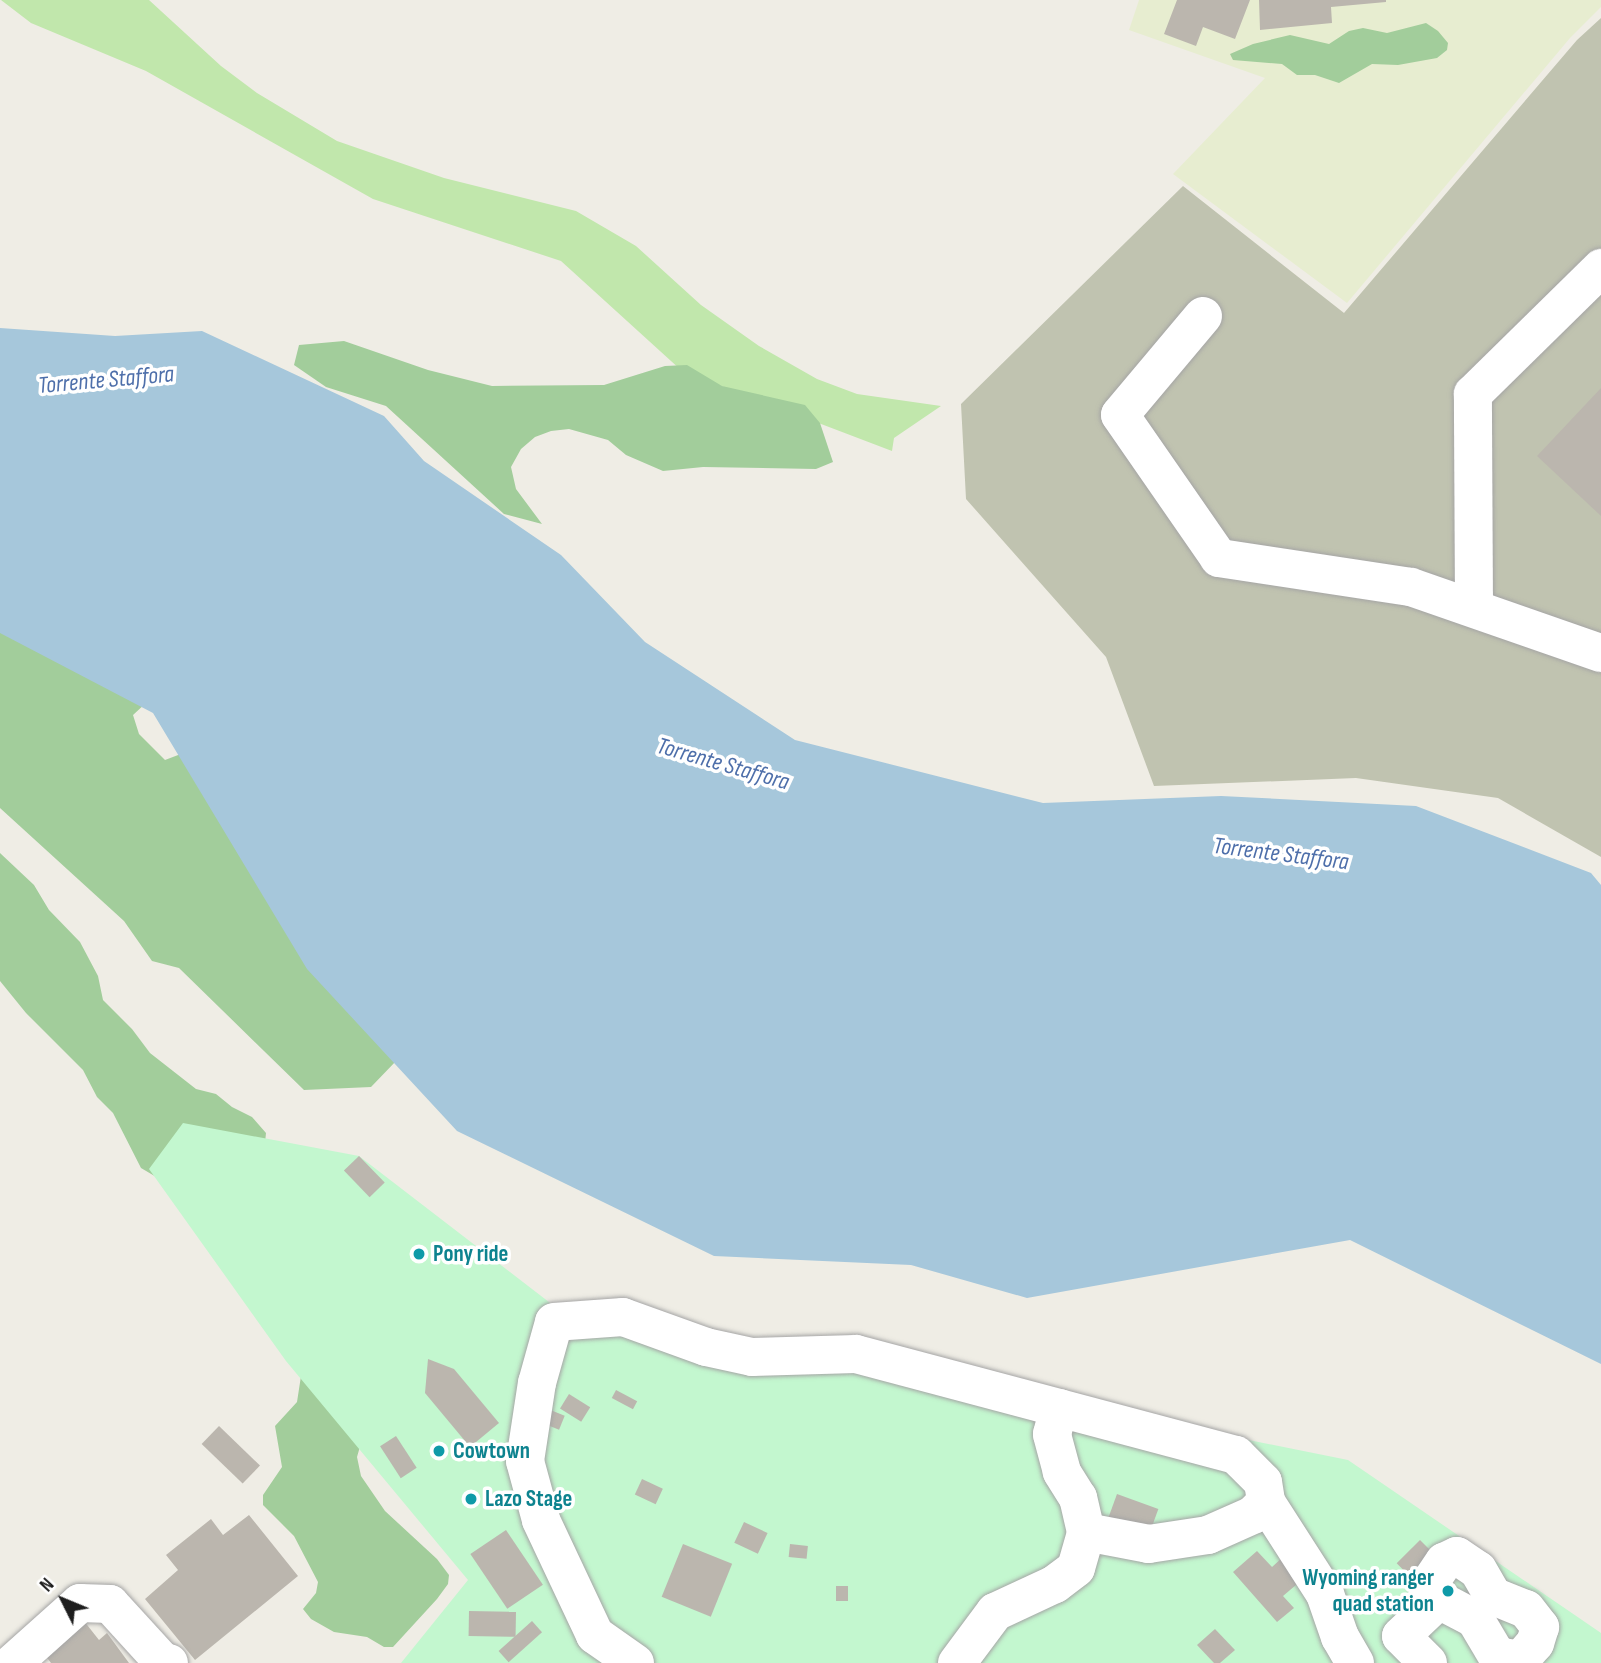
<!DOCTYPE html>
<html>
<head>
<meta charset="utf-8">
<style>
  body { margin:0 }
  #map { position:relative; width:1601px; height:1663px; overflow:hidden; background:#efede5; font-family:"Sofia Sans Condensed",sans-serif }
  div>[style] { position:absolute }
  .construction>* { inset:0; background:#c0c3b0 }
  .farmland>* { inset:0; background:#e7edd0 }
  .grass>* { inset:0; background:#c1e7ac }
  .forest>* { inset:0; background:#a2cd9b }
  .park>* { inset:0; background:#c3f7cf }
  .water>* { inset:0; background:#a6c7db }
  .building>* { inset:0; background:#bbb6ae; transform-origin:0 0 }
  .roads { filter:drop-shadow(0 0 2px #a5a5a5) drop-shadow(0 0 2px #a5a5a5) }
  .minor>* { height:38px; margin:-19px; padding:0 19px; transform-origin:19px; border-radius:19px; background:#fff }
  .dots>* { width:19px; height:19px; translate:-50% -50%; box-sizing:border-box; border:4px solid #fff; border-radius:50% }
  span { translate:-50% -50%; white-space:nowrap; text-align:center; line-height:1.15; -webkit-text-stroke:7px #fff; paint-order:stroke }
  .culture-label { font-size:23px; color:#0d838f; font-weight:700 }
  .left { translate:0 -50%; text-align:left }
  .right { translate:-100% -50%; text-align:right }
  .water-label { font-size:24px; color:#4e6faa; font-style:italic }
  .north { position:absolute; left:28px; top:1565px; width:70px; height:70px; -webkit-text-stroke:5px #fff; paint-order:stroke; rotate:313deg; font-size:19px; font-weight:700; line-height:28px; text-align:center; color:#1e1e1e }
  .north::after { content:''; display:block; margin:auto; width:24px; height:32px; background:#1e1e1e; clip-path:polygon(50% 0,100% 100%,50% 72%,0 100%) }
</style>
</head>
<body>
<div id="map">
  <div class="construction">
    <div style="clip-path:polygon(1601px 18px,1601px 857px,1498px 798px,1356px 778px,1154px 786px,1106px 657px,966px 499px,961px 404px,1183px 186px,1344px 313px,1577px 40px)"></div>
  </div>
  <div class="farmland">
    <div style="clip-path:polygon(1139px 0,1601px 0,1601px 7px,1570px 38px,1347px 303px,1173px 174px,1265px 78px,1129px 30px)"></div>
  </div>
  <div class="grass">
    <div style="clip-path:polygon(1px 0,149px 0,221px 66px,257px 93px,337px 141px,444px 178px,576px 211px,636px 246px,701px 305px,759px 346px,817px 379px,857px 394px,941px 406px,894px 438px,892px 451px,682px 371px,561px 261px,373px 199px,146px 71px,31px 23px)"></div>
  </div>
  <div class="forest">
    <div style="clip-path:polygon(1426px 23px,1438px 31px,1448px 43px,1447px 50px,1437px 58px,1398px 65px,1372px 64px,1339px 83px,1315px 75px,1297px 75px,1282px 64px,1233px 60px,1230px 54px,1253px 44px,1290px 35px,1329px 44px,1349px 31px,1363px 28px,1387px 33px)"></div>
    <div style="clip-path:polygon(344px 341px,428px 370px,492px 386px,604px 385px,665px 366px,687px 365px,722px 386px,805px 405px,820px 423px,833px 462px,816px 469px,703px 467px,663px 471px,626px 455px,608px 440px,569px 429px,551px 431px,535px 437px,521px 449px,511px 467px,516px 489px,542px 524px,504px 514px,386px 406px,326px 387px,294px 365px,299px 345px)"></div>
    <div style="clip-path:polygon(0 510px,160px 690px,133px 715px,139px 734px,165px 760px,186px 752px,397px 1060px,371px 1087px,304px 1090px,179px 968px,152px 961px,124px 921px,0 808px)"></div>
    <div style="clip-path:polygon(0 853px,34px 885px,49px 910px,80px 942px,98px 976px,103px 1000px,132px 1029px,150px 1053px,196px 1089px,216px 1094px,232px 1107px,252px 1117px,266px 1133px,263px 1163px,363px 1436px,357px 1457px,361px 1476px,385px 1511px,437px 1559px,449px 1575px,448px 1584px,437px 1599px,393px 1647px,384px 1647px,367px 1637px,334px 1632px,311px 1619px,303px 1609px,316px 1593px,318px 1582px,294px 1536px,263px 1505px,263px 1495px,282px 1467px,275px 1426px,297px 1402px,301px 1376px,158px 1178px,141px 1168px,113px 1113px,97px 1097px,83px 1070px,26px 1013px,0 981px)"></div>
  </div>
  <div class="park">
    <div style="clip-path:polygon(183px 1123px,359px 1156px,558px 1309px,741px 1346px,1086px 1407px,1348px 1460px,1601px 1633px,1601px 1663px,401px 1663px,468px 1580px,286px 1361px,149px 1169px)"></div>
  </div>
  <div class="water">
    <div style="clip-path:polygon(0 328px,115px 336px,202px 331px,384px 416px,424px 461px,561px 555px,645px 642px,795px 740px,1043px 803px,1221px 796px,1416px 806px,1591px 873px,1601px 885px,1601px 1364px,1350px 1240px,1027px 1298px,911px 1265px,714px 1256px,457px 1131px,307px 969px,153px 713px,0 633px)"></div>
  </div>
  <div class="building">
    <div style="clip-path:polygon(1177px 0,1250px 0,1235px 39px,1203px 27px,1196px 46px,1164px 34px)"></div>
    <div style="clip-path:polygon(1259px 0,1386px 0,1386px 2px,1331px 7px,1332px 23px,1260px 30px)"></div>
    <div style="clip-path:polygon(1601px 388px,1601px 516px,1537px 456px)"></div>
    <div style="left:359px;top:1156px;width:37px;height:21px;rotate:46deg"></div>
    <div style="clip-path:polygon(428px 1359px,454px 1369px,499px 1423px,470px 1447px,425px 1393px)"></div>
    <div style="left:616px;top:1390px;width:24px;height:9px;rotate:28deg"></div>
    <div style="left:569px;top:1394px;width:25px;height:17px;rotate:32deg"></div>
    <div style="left:548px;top:1409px;width:18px;height:15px;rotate:22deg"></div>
    <div style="left:219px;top:1426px;width:57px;height:25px;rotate:44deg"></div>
    <div style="left:396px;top:1436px;width:38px;height:19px;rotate:57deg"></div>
    <div style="left:642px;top:1479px;width:23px;height:17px;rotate:25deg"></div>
    <div style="left:1117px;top:1494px;width:44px;height:30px;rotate:20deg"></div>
    <div style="clip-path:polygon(249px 1515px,298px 1576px,195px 1660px,145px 1599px,178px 1570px,166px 1555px,211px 1519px,223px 1535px)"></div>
    <div style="left:744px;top:1522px;width:26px;height:23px;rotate:25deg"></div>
    <div style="left:506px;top:1530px;width:66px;height:43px;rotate:56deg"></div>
    <div style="left:1420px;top:1540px;width:17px;height:33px;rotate:45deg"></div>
    <div style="left:683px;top:1544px;width:53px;height:57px;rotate:22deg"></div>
    <div style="left:790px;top:1544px;width:18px;height:13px;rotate:6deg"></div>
    <div style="clip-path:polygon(1257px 1551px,1272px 1567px,1283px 1557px,1303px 1579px,1283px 1596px,1294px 1608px,1277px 1622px,1233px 1572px)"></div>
    <div style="left:836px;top:1586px;width:12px;height:15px"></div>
    <div style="left:469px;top:1611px;width:47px;height:25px;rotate:1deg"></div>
    <div style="clip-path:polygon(80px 1616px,99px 1640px,107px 1633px,129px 1663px,51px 1663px,39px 1647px)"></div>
    <div style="left:532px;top:1621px;width:15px;height:45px;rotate:48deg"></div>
    <div style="clip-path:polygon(1215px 1629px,1235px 1650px,1220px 1663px,1214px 1663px,1197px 1645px)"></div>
  </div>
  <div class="roads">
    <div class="minor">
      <div style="left:1203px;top:316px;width:129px;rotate:130deg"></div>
      <div style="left:1120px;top:415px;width:174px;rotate:55.3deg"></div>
      <div style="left:1219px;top:558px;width:194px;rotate:8.6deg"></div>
      <div style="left:1411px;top:587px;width:201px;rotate:19.2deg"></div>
      <div style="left:1474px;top:608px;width:214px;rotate:-90.3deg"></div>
      <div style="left:1473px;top:394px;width:180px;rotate:-44.5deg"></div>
      <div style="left:1266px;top:1502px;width:109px;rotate:57.3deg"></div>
      <div style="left:1325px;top:1594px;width:46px;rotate:70.8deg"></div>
      <div style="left:1340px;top:1637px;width:30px;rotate:60deg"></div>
      <div style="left:1457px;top:1556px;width:25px;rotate:34deg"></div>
      <div style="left:1478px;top:1570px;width:30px;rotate:60deg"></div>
      <div style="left:1493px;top:1596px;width:35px;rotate:22deg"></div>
      <div style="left:1526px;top:1609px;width:23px;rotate:52deg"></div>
      <div style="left:1540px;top:1627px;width:17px;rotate:107deg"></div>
      <div style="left:1535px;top:1643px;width:23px;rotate:131deg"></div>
      <div style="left:1520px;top:1660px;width:23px;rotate:-170deg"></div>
      <div style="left:1497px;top:1656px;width:43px;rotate:-120.7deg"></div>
      <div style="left:1475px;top:1619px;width:41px;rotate:-152.2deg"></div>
      <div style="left:1439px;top:1600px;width:19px;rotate:-122deg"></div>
      <div style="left:1429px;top:1584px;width:27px;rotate:-56deg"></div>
      <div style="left:1444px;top:1562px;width:14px;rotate:-25deg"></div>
      <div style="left:13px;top:1663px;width:90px;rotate:-41.8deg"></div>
      <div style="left:80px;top:1603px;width:30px;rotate:2deg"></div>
      <div style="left:110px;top:1604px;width:79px;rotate:47.6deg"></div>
      <div style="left:163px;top:1662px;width:6px;rotate:9deg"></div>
      <div style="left:635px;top:1663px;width:49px;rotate:-145deg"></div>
      <div style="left:595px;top:1635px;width:127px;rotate:-115.2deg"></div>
      <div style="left:541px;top:1520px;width:61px;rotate:-105.2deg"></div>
      <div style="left:525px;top:1461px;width:79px;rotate:-81.3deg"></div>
      <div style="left:537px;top:1383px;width:63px;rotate:-74.4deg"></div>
      <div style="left:554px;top:1322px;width:69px;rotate:-4.1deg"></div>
      <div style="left:623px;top:1317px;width:88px;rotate:19.9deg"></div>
      <div style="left:706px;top:1347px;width:47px;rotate:12.3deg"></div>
      <div style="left:752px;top:1357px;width:104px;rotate:-1.7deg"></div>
      <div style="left:856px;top:1354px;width:393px;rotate:14.9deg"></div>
      <div style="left:1236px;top:1455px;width:38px;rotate:45deg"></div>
      <div style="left:1263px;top:1482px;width:20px;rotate:81deg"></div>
      <div style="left:1266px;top:1502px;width:18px;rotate:135deg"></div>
      <div style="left:1253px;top:1515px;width:49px;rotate:156deg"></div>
      <div style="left:1208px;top:1535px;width:60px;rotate:171.3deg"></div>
      <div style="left:1149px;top:1544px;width:64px;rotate:-169.2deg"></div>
      <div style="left:957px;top:1663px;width:64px;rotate:-53.3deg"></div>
      <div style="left:995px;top:1612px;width:66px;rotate:-25deg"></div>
      <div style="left:1055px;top:1584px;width:26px;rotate:-37deg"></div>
      <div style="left:1076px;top:1568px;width:37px;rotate:-74deg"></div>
      <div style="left:1086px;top:1532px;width:35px;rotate:-103deg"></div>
      <div style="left:1078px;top:1498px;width:31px;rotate:-122deg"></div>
      <div style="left:1062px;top:1472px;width:39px;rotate:-105deg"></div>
      <div style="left:1052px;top:1434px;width:27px;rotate:-75deg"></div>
      <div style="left:1428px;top:1663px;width:38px;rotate:-135deg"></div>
      <div style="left:1401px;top:1636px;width:52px;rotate:-43.5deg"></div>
    </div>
  </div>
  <div class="dots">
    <div style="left:419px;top:1254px;background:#0f9aa8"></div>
    <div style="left:439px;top:1451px;background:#0f9aa8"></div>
    <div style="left:471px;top:1499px;background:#0f9aa8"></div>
    <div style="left:1448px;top:1591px;background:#0f9aa8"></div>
  </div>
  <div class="culture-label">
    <span class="left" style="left:433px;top:1254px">Pony ride</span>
    <span class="left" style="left:453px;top:1451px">Cowtown</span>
    <span class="left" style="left:485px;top:1499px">Lazo Stage</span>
    <span class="right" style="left:1434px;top:1591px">Wyoming ranger<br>quad station</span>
  </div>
  <div class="water-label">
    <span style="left:106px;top:380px;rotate:-5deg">Torrente Staffora</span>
    <span style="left:723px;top:764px;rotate:16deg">Torrente Staffora</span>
    <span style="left:1281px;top:854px;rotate:7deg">Torrente Staffora</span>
  </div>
  <div class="north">N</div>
</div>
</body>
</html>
